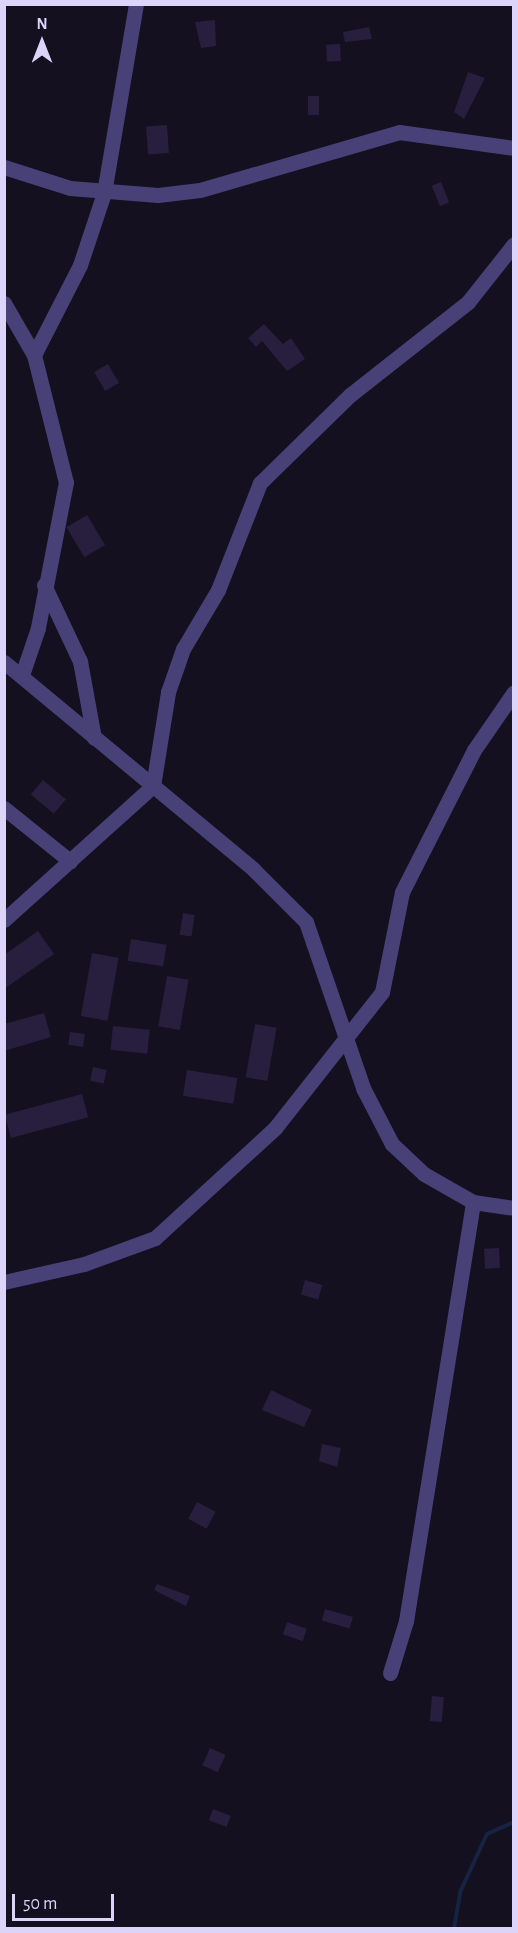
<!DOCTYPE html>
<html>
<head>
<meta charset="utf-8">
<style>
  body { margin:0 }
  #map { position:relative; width:518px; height:1933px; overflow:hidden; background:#14101f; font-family:"Alegreya Sans",sans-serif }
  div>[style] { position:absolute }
  .stream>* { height:4px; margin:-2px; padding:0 2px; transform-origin:2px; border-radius:2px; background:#162343 }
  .building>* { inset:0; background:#281e3e; transform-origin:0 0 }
  .minor>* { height:15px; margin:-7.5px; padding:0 7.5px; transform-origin:7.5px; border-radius:7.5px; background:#484178 }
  span { translate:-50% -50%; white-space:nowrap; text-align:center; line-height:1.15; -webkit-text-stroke:4.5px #14101f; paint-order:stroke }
  .frame { position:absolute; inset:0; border:6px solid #dcd4f9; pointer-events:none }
  .north { position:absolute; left:12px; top:12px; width:60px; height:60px; -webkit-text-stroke:4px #14101f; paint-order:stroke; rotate:0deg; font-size:16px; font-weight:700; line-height:24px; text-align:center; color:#dcd4f9 }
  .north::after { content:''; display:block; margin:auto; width:21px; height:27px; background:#dcd4f9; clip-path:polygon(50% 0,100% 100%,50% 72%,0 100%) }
  .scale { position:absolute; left:12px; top:1894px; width:102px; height:27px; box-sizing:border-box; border:3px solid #dcd4f9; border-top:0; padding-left:8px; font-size:18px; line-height:21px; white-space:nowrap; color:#dcd4f9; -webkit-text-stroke:4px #14101f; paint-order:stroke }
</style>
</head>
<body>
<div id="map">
  <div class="stream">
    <div style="left:454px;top:1928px;width:39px;rotate:-80deg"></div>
    <div style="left:461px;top:1890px;width:62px;rotate:-65.1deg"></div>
    <div style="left:487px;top:1834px;width:30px;rotate:-24deg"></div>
  </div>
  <div class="building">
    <div style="clip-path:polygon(215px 20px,216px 46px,201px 48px,195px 22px)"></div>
    <div style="clip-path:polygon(369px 27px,372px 39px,345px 42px,343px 32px)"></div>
    <div style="left:340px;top:44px;width:17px;height:14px;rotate:87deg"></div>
    <div style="clip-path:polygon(468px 72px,485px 78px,464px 119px,454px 112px)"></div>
    <div style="left:308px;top:96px;width:11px;height:19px"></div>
    <div style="left:167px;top:125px;width:28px;height:21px;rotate:86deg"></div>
    <div style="left:441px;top:182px;width:22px;height:10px;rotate:68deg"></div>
    <div style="clip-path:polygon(264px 324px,283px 344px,291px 338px,305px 359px,287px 371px,262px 341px,256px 347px,248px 338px)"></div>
    <div style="left:108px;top:364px;width:22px;height:16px;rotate:60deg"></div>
    <div style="left:87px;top:515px;width:35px;height:24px;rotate:59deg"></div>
    <div style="left:43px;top:780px;width:30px;height:19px;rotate:40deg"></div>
    <div style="left:183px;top:913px;width:12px;height:22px;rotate:9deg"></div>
    <div style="clip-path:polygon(38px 931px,54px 954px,4px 989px,4px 955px)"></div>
    <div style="left:131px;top:939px;width:36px;height:22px;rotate:9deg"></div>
    <div style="left:92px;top:953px;width:27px;height:64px;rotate:10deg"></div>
    <div style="left:167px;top:976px;width:22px;height:51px;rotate:10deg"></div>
    <div style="clip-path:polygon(44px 1013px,51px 1037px,4px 1051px,4px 1024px)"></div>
    <div style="left:255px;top:1024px;width:22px;height:54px;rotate:10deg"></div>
    <div style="left:113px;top:1026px;width:37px;height:24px;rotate:6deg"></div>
    <div style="left:70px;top:1032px;width:15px;height:13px;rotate:8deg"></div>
    <div style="left:93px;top:1067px;width:14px;height:14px;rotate:12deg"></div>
    <div style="left:187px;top:1070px;width:51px;height:26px;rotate:9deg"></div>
    <div style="left:82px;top:1094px;width:24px;height:80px;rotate:75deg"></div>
    <div style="left:499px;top:1248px;width:20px;height:15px;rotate:87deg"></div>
    <div style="left:305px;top:1280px;width:18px;height:15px;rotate:16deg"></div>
    <div style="clip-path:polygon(271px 1390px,312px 1410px,304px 1427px,262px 1410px)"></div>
    <div style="clip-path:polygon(322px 1444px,341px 1448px,337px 1467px,319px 1461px)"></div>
    <div style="left:197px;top:1502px;width:21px;height:19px;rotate:28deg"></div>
    <div style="clip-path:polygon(157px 1584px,190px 1596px,186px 1606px,154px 1590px)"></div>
    <div style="left:325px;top:1609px;width:29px;height:12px;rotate:16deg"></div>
    <div style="left:287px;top:1622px;width:21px;height:13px;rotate:19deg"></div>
    <div style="left:432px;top:1696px;width:12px;height:25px;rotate:5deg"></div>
    <div style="left:210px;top:1748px;width:17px;height:19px;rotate:24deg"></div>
    <div style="left:213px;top:1809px;width:19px;height:12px;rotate:21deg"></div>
  </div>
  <div class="minor">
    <div style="left:4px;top:167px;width:69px;rotate:17.7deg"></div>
    <div style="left:70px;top:188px;width:88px;rotate:4.5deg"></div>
    <div style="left:158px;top:195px;width:42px;rotate:-6.8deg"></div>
    <div style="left:200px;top:190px;width:207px;rotate:-16.2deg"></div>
    <div style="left:399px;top:132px;width:116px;rotate:7.9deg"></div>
    <div style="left:4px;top:303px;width:60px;rotate:60deg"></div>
    <div style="left:34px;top:355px;width:131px;rotate:75.9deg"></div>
    <div style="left:66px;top:482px;width:149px;rotate:100.9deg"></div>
    <div style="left:38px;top:628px;width:50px;rotate:108.8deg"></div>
    <div style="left:34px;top:355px;width:101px;rotate:-62.9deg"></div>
    <div style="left:80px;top:265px;width:76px;rotate:-71.6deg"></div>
    <div style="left:104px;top:193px;width:192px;rotate:-80.4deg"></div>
    <div style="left:44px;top:585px;width:84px;rotate:64.7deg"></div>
    <div style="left:80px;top:661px;width:78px;rotate:79.7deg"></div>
    <div style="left:4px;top:662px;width:324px;rotate:39.7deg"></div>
    <div style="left:253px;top:869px;width:75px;rotate:45deg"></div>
    <div style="left:306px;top:922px;width:176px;rotate:71deg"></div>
    <div style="left:363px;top:1088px;width:63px;rotate:62.6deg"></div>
    <div style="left:392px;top:1144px;width:44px;rotate:43.2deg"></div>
    <div style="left:424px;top:1174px;width:56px;rotate:29.7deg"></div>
    <div style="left:473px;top:1202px;width:41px;rotate:8.3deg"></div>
    <div style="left:4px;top:808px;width:85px;rotate:38.8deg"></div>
    <div style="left:4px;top:920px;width:200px;rotate:-42deg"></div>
    <div style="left:153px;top:786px;width:95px;rotate:-80.9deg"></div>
    <div style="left:168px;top:692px;width:46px;rotate:-70.8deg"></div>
    <div style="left:183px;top:649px;width:69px;rotate:-59.3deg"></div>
    <div style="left:218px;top:590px;width:115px;rotate:-68.6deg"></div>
    <div style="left:260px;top:483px;width:126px;rotate:-44.4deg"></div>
    <div style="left:350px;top:395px;width:150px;rotate:-38.2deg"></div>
    <div style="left:468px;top:302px;width:74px;rotate:-51.6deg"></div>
    <div style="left:4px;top:1282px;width:82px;rotate:-12.7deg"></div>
    <div style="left:84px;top:1264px;width:76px;rotate:-20.1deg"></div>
    <div style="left:155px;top:1238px;width:163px;rotate:-42.5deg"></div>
    <div style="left:275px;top:1128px;width:173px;rotate:-51.8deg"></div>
    <div style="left:382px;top:992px;width:102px;rotate:-78.7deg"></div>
    <div style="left:402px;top:892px;width:159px;rotate:-63.1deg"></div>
    <div style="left:474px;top:750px;width:70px;rotate:-55.4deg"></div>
    <div style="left:390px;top:1673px;width:54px;rotate:-72.9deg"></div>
    <div style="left:406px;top:1621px;width:424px;rotate:-80.9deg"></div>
  </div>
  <div class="frame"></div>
  <div class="north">N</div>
  <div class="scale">50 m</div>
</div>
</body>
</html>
